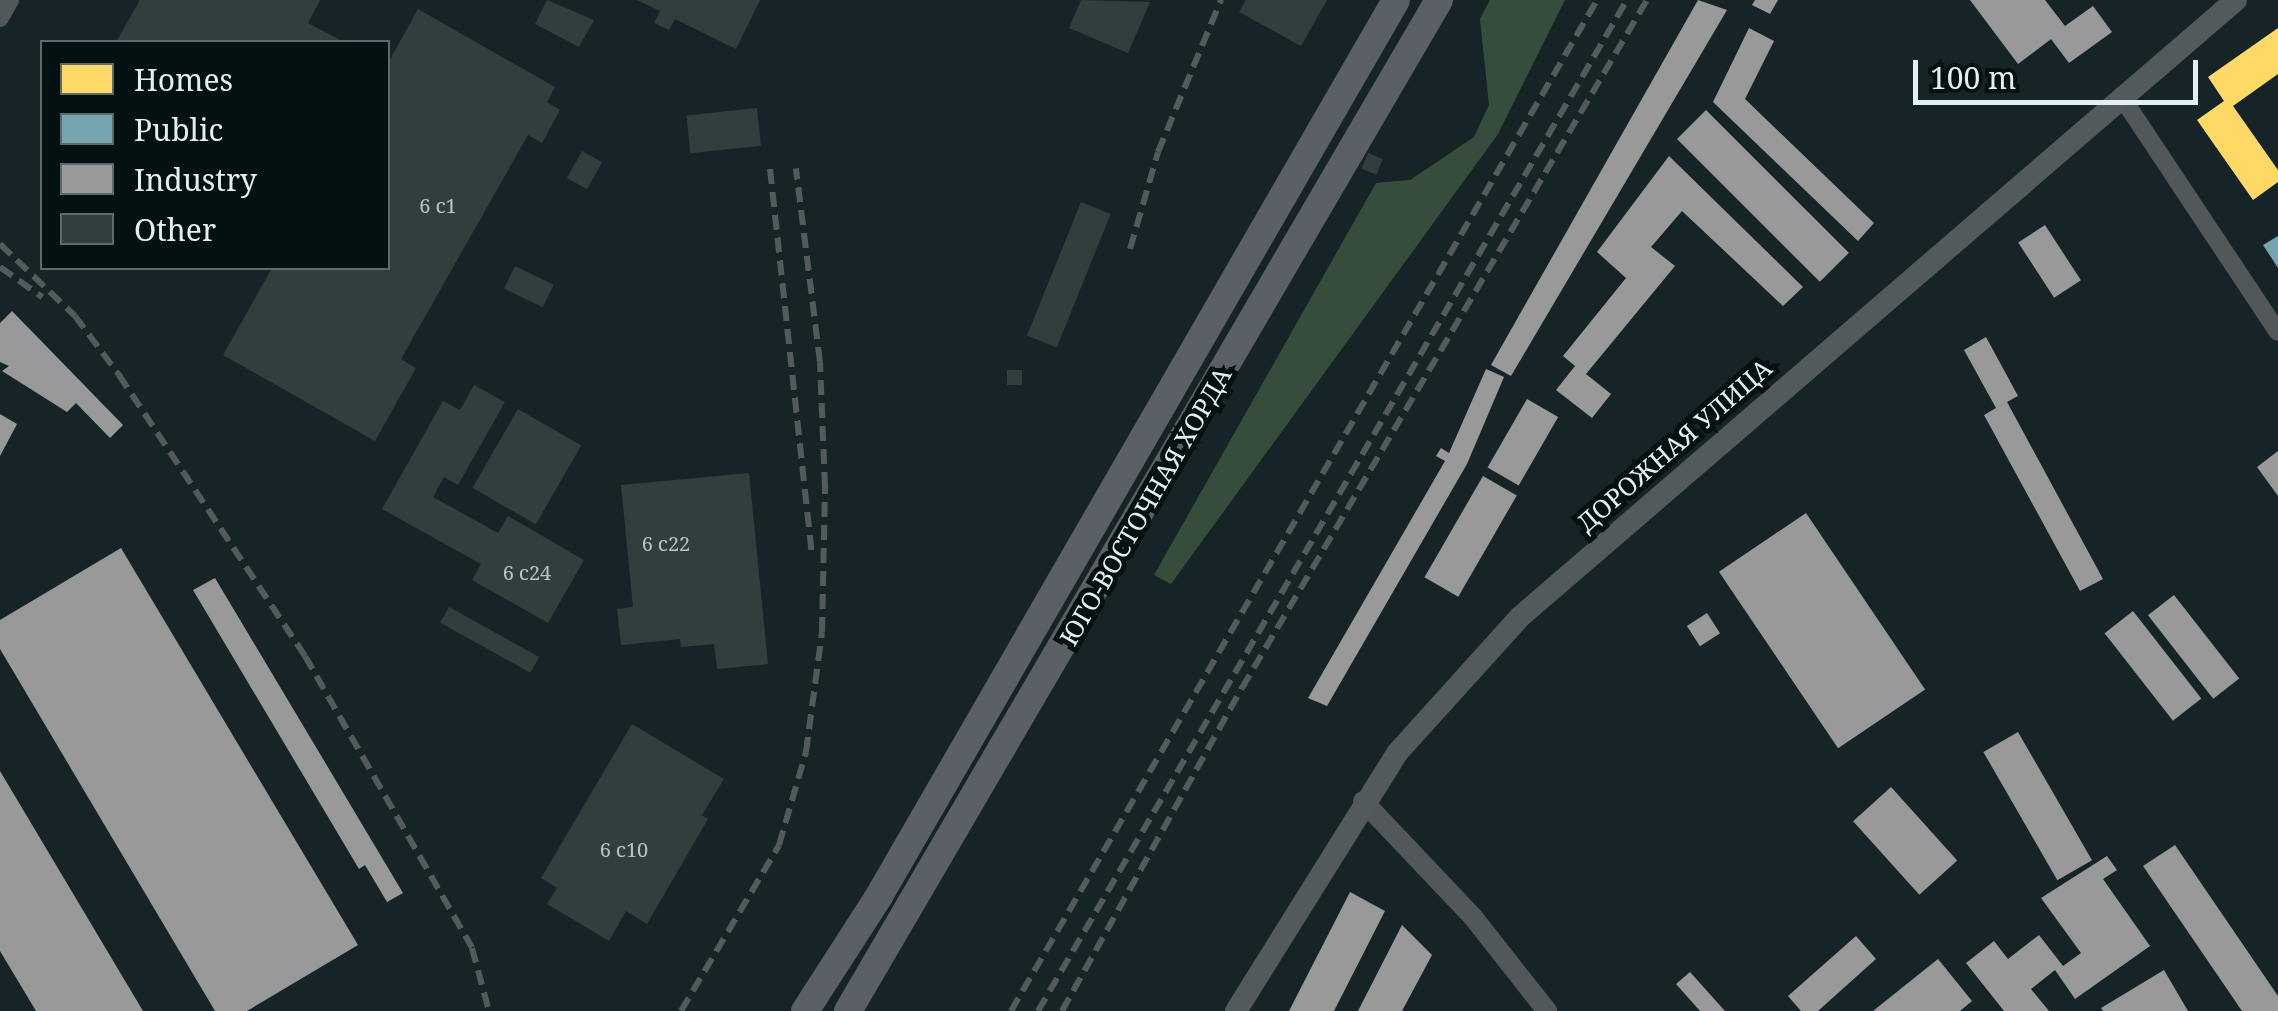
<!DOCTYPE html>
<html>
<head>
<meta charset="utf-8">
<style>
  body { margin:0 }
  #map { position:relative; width:2278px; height:1011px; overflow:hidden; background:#162427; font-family:"Noto Serif",serif }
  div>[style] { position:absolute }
  .forest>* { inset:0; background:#364d3b }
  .homes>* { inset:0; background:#ffd966 }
  .public>* { inset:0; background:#76a5af }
  .industry>* { inset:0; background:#999; transform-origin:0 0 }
  .building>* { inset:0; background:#313e3e; transform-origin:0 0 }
  .minor>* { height:18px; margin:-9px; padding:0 9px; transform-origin:9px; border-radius:9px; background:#52575a }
  .tertiary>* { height:20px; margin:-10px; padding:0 10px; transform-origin:10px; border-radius:10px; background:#52575a }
  .secondary>* { height:22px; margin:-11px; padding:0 11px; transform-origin:11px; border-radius:11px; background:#535a5d }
  .primary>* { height:28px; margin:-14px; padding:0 14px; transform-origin:14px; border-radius:14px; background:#5a6065 }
  .rail>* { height:6px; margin-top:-3px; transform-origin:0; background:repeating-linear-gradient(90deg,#525a5d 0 15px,transparent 0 23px) }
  span { translate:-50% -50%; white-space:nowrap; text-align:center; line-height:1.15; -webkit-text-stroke:10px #051012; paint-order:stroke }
  .number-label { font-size:20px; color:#b5c4c6 }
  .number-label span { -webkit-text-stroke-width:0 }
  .street-label { font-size:25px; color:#e1f0f4 }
  .legend { position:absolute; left:40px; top:40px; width:350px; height:230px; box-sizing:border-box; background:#051012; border:2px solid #5d6a6c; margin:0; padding:12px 18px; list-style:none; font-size:30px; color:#e1f0f4 }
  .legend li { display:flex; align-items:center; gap:20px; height:50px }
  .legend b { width:50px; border:2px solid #5d6a6c }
  .scale { position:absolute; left:1913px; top:60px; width:285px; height:45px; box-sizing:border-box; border:5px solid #e1f0f4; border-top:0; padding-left:12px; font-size:30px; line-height:35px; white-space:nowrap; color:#e1f0f4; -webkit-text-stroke:8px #051012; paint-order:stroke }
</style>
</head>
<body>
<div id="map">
  <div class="forest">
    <div style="clip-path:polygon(1490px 0,1565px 0,1498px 134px,1171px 584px,1154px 575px,1376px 183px,1410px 180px,1474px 137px,1489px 105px,1480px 19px)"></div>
  </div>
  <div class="homes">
    <div style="clip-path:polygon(2278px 28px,2278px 74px,2233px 106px,2278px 170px,2278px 182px,2253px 200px,2197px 120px,2224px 101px,2208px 77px)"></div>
  </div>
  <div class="public">
    <div style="clip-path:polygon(2278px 236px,2278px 268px,2263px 245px)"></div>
  </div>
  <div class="industry">
    <div style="clip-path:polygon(1698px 0,1727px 10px,1511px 376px,1491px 365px)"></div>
    <div style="clip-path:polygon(1755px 0,1778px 0,1770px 14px,1752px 5px)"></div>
    <div style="clip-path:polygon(1970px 0,2045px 0,2065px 26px,2093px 6px,2112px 32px,2069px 63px,2051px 39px,2018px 64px)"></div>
    <div style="clip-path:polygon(1749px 28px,1774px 41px,1745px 99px,1874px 223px,1858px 241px,1713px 102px)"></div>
    <div style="left:1706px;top:110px;width:202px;height:41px;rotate:45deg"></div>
    <div style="clip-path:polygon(1669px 156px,1803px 287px,1783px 306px,1682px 211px,1651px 247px,1675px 266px,1586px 374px,1611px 394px,1592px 418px,1556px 390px,1575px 366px,1563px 356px,1626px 278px,1597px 252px)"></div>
    <div style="left:2045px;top:225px;width:66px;height:32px;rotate:57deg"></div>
    <div style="clip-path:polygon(12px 311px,123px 425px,110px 438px,76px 403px,67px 412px,2px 371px,9px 366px,0 362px,0 323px)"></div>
    <div style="clip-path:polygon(1986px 337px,2018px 396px,2007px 402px,2103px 579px,2080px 591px,1984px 415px,1996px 408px,1964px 350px)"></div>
    <div style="clip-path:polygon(1486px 369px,1504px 377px,1467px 464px,1327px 706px,1308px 698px,1445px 461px,1436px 456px,1441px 448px,1449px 453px)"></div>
    <div style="left:1527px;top:399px;width:36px;height:79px;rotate:30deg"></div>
    <div style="clip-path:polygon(0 414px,17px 424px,0 456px)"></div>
    <div style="clip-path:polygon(2278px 451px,2278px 496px,2257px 467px)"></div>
    <div style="left:1483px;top:476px;width:39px;height:117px;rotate:30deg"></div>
    <div style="left:1806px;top:513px;width:213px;height:105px;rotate:56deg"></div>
    <div style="clip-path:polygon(121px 548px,358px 945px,247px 1011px,215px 1011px,0 649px,0 620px)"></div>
    <div style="clip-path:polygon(215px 578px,403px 893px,387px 902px,365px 865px,359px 869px,193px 590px)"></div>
    <div style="left:2174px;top:595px;width:106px;height:33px;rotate:52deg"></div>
    <div style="left:2133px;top:611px;width:111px;height:36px;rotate:52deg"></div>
    <div style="left:1707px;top:613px;width:24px;height:24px;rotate:57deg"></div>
    <div style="left:2018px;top:732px;width:148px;height:40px;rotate:60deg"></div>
    <div style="clip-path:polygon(0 771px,143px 1011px,36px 1011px,0 951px)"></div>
    <div style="left:1891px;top:787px;width:99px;height:51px;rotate:48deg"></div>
    <div style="clip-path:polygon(2175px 845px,2278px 996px,2278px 1011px,2242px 1011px,2143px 866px)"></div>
    <div style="clip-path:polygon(2107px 856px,2117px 870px,2103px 879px,2150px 946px,2075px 999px,2055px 970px,2031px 989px,2049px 1011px,2004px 1011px,1966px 963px,1994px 941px,2008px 959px,2039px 935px,2063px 966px,2081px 953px,2041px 898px)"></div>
    <div style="clip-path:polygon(1350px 892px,1385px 911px,1334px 1011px,1289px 1011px)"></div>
    <div style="clip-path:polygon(1402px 925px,1432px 955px,1402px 1011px,1358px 1011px)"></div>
    <div style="clip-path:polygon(1856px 936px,1876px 959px,1818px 1011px,1801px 1011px,1788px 996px)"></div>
    <div style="clip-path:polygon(1938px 959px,1972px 1001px,1960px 1011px,1873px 1011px)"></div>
    <div style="clip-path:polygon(2164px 970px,2188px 1011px,2103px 1011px,2101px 1008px)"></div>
    <div style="clip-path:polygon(1690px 972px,1725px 1011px,1700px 1011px,1676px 984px)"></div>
  </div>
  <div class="building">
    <div style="clip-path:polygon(140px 0,320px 0,308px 23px,344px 42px,116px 42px)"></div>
    <div style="clip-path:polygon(547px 0,594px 20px,579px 47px,535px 24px)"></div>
    <div style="clip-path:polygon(637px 0,760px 0,736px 49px,675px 19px,669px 30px,654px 23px,660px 11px)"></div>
    <div style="clip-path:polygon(1081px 0,1150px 2px,1128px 53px,1069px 28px)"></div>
    <div style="clip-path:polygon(1246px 0,1327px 0,1301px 46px,1239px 12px)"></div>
    <div style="clip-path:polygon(418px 9px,555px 87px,547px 102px,560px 110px,542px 143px,528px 135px,401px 359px,416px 368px,375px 441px,223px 355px,272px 268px,388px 268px,388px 63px)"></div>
    <div style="left:757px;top:108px;width:38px;height:71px;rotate:84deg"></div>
    <div style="left:582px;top:151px;width:23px;height:31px;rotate:29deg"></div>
    <div style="left:1368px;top:153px;width:16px;height:17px;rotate:22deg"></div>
    <div style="left:1081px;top:202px;width:32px;height:144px;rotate:22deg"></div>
    <div style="left:515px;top:266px;width:43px;height:25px;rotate:26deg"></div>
    <div style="left:1007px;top:370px;width:15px;height:15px"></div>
    <div style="clip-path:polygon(474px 385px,505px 402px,458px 485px,444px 477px,433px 497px,498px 533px,508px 516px,584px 560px,548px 623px,472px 580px,481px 564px,382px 509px,443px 401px,460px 410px)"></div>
    <div style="left:518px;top:409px;width:73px;height:91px;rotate:30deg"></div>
    <div style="clip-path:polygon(749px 473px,768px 664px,717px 669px,714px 644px,681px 647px,680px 639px,621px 645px,617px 609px,633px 607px,621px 485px)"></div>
    <div style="left:449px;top:607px;width:103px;height:18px;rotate:29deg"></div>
    <div style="clip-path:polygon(632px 724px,724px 779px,702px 815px,708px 819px,647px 924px,626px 911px,609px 941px,547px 904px,557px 888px,541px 878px)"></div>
  </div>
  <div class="minor">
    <div style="left:0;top:18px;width:21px;rotate:-61deg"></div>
    <div style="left:2121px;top:96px;width:283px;rotate:56.4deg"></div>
  </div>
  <div class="tertiary">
    <div style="left:1363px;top:801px;width:160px;rotate:46.5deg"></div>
    <div style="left:1473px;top:917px;width:120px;rotate:51.8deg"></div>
  </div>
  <div class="secondary">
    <div style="left:1236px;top:1011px;width:305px;rotate:-58deg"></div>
    <div style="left:1398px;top:752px;width:182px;rotate:-47.9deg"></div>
    <div style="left:1520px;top:617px;width:945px;rotate:-40.75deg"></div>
  </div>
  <div class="primary">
    <div style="left:805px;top:1011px;width:137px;rotate:-57.2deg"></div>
    <div style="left:879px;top:896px;width:1034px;rotate:-60.01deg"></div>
    <div style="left:848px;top:1011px;width:1171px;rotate:-59.69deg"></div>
  </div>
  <div class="rail">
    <div style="left:770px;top:169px;width:386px;rotate:83.8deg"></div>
    <div style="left:0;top:244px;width:104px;rotate:43.8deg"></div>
    <div style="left:75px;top:316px;width:74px;rotate:53.3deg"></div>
    <div style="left:119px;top:375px;width:337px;rotate:56.5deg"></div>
    <div style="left:305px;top:656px;width:336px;rotate:60.2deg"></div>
    <div style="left:472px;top:948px;width:65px;rotate:74.9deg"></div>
    <div style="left:1130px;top:249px;width:101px;rotate:-73.9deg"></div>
    <div style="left:1158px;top:152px;width:165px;rotate:-67.5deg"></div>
    <div style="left:0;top:267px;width:52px;rotate:35.5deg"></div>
    <div style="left:681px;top:1011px;width:193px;rotate:-59.4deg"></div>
    <div style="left:779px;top:845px;width:97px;rotate:-73.8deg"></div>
    <div style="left:806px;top:752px;width:121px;rotate:-82.4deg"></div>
    <div style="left:822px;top:632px;width:145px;rotate:-88.8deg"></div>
    <div style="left:825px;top:487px;width:125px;rotate:-92.3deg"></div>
    <div style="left:820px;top:362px;width:195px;rotate:-97.1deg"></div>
    <div style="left:1011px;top:1011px;width:1169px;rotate:-59.9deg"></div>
    <div style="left:1038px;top:1011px;width:1170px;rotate:-59.78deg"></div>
    <div style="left:1062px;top:1011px;width:370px;rotate:-60.9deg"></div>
    <div style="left:1242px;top:688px;width:798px;rotate:-59.52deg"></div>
  </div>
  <div class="number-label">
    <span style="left:438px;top:205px">6 с1</span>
    <span style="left:666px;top:543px">6 с22</span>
    <span style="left:527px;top:572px">6 с24</span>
    <span style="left:624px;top:849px">6 с10</span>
  </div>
  <div class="street-label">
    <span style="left:1674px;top:445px;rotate:-41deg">ДОРОЖНАЯ УЛИЦА</span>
    <span style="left:1145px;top:506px;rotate:-60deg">ЮГО-ВОСТОЧНАЯ ХОРДА</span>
  </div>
  <ul class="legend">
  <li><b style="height:28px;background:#ffd966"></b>Homes</li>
  <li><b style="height:28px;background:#76a5af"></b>Public</li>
  <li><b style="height:28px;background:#999"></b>Industry</li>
  <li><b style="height:28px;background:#313e3e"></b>Other</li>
  </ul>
  <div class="scale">100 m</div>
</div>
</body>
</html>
